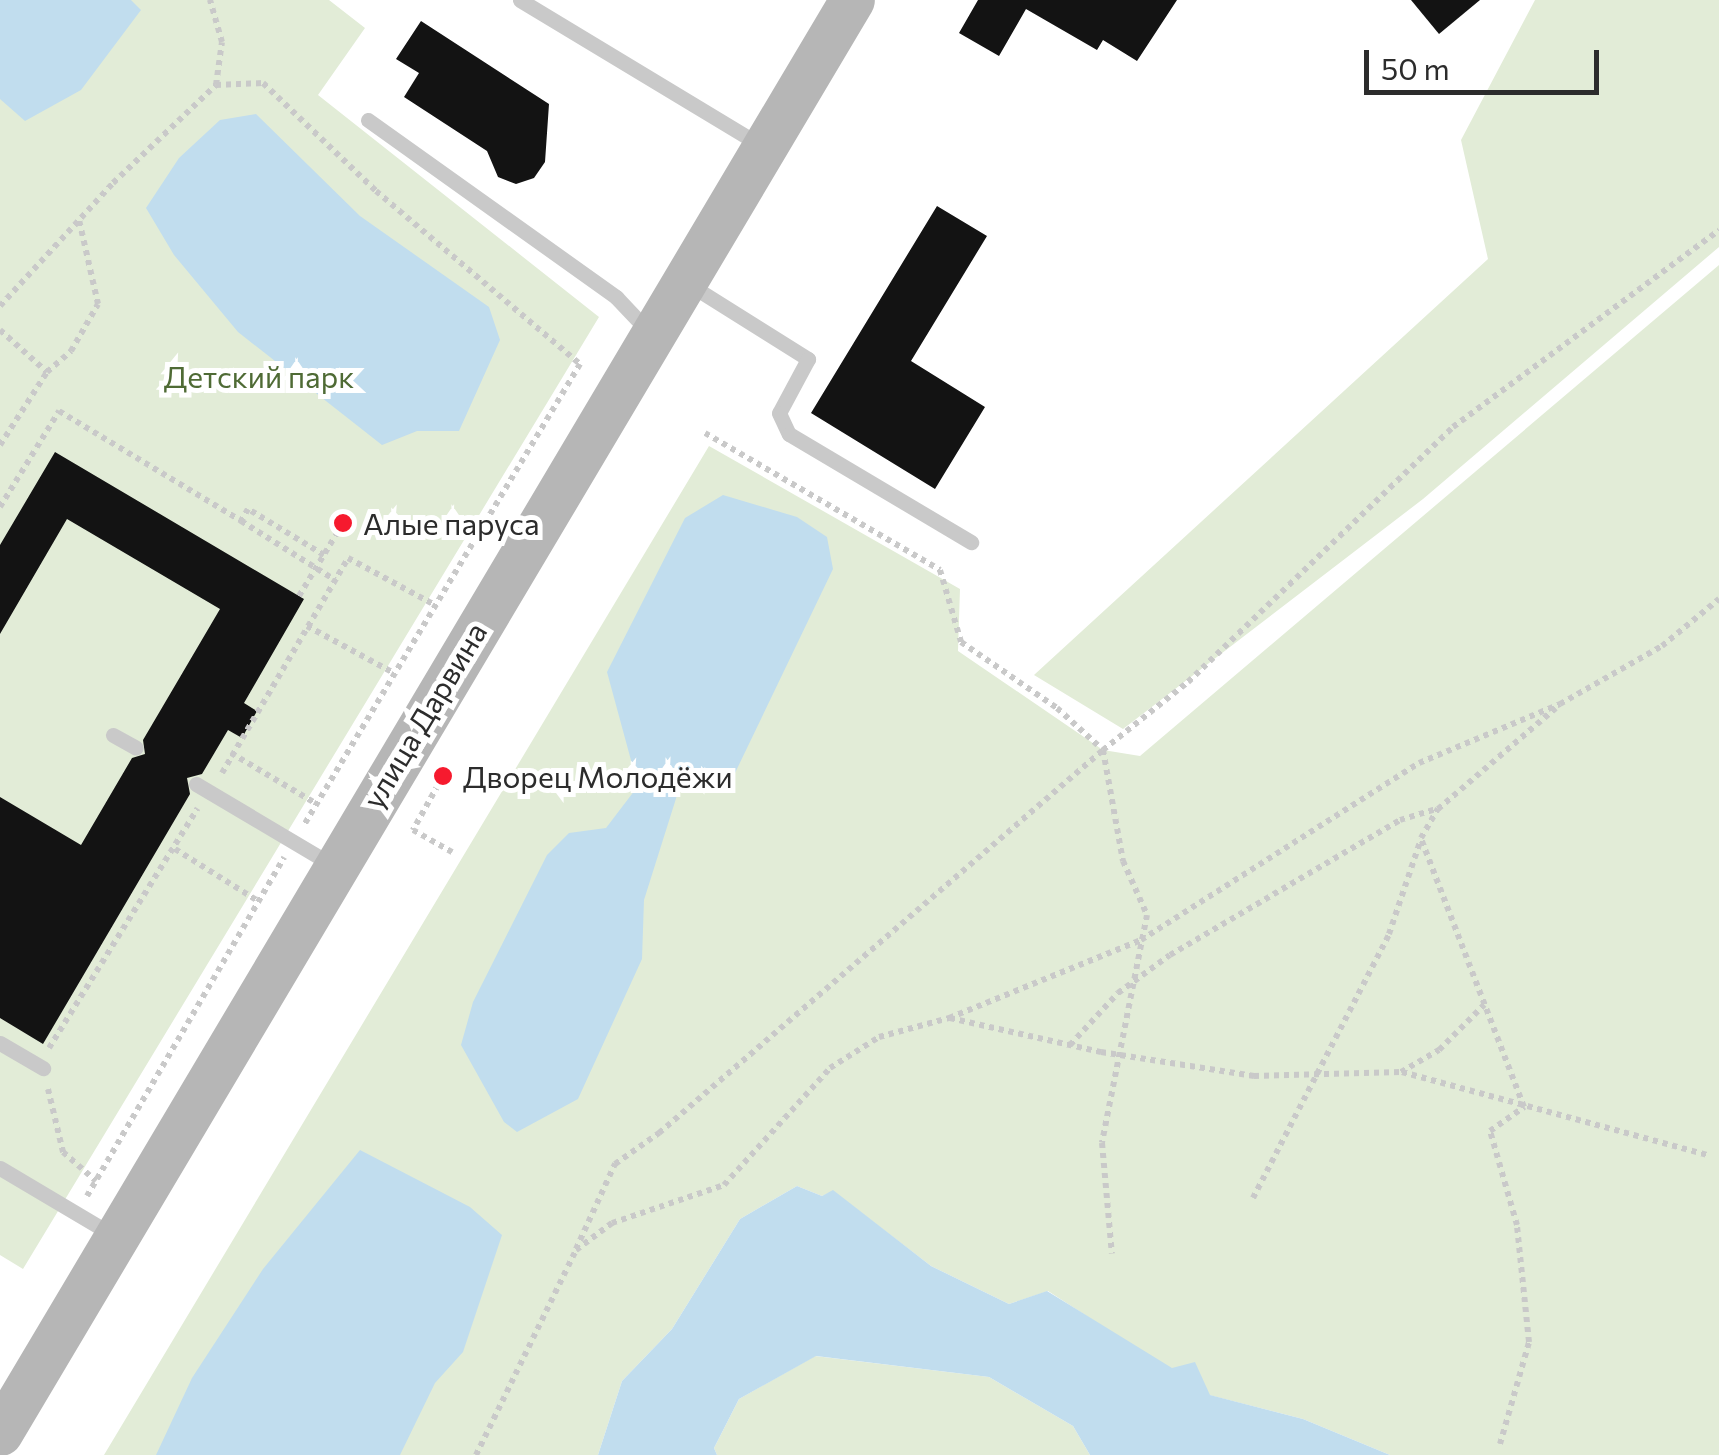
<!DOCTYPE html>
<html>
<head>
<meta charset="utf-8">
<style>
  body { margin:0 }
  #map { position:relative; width:1719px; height:1455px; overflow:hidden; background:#fff; font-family:Commissioner,sans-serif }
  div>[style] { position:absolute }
  .green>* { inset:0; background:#e2ecd7 }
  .water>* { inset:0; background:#c1ddee }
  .building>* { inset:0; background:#131313 }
  .path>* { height:6px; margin-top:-3px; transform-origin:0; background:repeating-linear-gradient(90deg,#c9c9c9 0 5px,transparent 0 10px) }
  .lane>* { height:15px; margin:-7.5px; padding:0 7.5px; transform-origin:7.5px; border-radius:7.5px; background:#c9c9c9 }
  .secondary>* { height:45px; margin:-22.5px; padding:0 22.5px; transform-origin:22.5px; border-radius:22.5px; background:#b6b6b6 }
  .path-bridge>* { height:6px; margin-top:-3px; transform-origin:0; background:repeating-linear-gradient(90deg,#c9c9c9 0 5px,transparent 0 10px) }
  .dots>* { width:28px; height:28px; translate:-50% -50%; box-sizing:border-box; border:5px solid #fff; border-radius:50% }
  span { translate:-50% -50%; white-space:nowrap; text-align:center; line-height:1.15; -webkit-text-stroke:10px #fff; paint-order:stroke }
  .park-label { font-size:30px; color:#4f6b35 }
  .poi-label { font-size:30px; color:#2c2c2c }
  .left { translate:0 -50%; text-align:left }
  .street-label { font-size:30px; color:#2c2c2c }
  .scale { position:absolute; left:1364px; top:50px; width:235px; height:45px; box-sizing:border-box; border:5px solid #2c2c2c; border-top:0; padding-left:12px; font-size:30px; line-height:35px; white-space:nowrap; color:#2c2c2c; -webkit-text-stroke:8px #fff; paint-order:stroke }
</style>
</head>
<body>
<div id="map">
  <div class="green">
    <div style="clip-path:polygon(0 0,329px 0,365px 28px,318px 95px,599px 317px,23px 1269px,0 1255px)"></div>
    <div style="clip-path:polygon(1535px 0,1719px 0,1719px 247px,1423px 499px,1123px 729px,1034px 675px,1488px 259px,1461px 140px)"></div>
    <div style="clip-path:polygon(1719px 265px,1719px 1455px,1390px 1455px,1303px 1419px,1209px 1395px,1048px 1291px,1009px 1304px,931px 1266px,833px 1191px,822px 1196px,797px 1186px,740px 1219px,672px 1329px,622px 1381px,598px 1455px,104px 1455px,709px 446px,960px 589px,958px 651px,1103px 750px,1140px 756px)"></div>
    <div style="clip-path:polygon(815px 1356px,989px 1377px,1073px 1426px,1090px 1455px,717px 1455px,714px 1448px,739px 1399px)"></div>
  </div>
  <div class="water">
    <div style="clip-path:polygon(0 0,131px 0,141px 10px,81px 90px,25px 121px,0 99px)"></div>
    <div style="clip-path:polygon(256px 114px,360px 216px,489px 307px,500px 340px,459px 431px,417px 431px,382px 445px,238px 332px,174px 255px,146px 208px,179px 158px,220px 120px)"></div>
    <div style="clip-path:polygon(723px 495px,797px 517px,827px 537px,833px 569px,735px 773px,685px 770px,644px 900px,642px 959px,578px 1099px,517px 1132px,504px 1122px,461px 1045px,473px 1002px,547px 855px,569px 833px,606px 828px,638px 786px,607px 672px,685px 518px)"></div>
    <div style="clip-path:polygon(360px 1150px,470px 1207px,502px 1235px,463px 1352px,435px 1383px,400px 1455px,156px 1455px,192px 1378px,263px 1269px)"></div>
    <div style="clip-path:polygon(797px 1186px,822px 1196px,833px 1190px,931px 1266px,1009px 1304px,1047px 1291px,1172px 1368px,1195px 1362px,1210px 1395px,1303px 1419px,1390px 1455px,1090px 1455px,1073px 1426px,989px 1377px,816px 1356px,739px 1399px,714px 1448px,717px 1455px,598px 1455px,622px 1381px,672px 1329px,740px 1219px)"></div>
  </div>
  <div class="building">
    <div style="clip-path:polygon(978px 0,1177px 0,1137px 61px,1103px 40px,1097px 50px,1026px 9px,999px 56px,959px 33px)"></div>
    <div style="clip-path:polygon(1411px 0,1480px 0,1439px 34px)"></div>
    <div style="clip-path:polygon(421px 21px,549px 104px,545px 162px,534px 178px,516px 184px,498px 177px,487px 151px,404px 97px,419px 73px,396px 59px)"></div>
    <div style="clip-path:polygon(937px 206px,987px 236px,911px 361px,985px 407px,935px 489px,811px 413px)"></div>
    <div style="clip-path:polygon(55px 452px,304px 599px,244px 703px,257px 711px,242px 738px,228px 730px,202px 774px,187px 778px,190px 794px,43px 1044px,0 1018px,0 797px,81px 845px,132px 758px,145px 754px,143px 740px,220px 609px,67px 519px,0 634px,0 545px)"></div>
  </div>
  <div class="path">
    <div style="left:216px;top:85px;width:47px;rotate:-2.4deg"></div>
    <div style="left:263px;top:83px;width:156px;rotate:43.7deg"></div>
    <div style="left:376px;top:191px;width:267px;rotate:40.3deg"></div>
    <div style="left:580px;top:364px;width:537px;rotate:120.91deg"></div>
    <div style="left:0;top:306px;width:167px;rotate:-47.4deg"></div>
    <div style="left:113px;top:183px;width:142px;rotate:-43.6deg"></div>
    <div style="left:216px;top:85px;width:43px;rotate:-82.1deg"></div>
    <div style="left:222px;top:42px;width:44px;rotate:-105.9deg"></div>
    <div style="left:0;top:330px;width:63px;rotate:41.8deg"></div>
    <div style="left:47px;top:372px;width:32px;rotate:-41deg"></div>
    <div style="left:71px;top:351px;width:54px;rotate:-60.1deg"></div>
    <div style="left:98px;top:304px;width:86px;rotate:-102.7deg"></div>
    <div style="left:705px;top:433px;width:272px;rotate:30.2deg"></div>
    <div style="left:940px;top:570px;width:75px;rotate:73.7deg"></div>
    <div style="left:961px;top:642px;width:116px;rotate:34.5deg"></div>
    <div style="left:1057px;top:708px;width:62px;rotate:42.4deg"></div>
    <div style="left:1103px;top:750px;width:109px;rotate:-38.7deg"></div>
    <div style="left:1188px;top:682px;width:368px;rotate:-43.9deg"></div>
    <div style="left:1453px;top:427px;width:331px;rotate:-36.5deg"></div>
    <div style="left:0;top:445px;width:87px;rotate:-57.2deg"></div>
    <div style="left:0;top:507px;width:113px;rotate:-58.4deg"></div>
    <div style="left:59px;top:411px;width:213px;rotate:31.1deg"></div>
    <div style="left:324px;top:555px;width:89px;rotate:-148.8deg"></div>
    <div style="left:248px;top:509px;width:14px;rotate:120deg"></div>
    <div style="left:241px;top:521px;width:111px;rotate:32.1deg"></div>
    <div style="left:307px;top:626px;width:99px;rotate:28.4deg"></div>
    <div style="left:1103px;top:750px;width:113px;rotate:79.8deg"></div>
    <div style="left:1123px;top:861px;width:59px;rotate:66deg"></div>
    <div style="left:1147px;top:915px;width:232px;rotate:101.2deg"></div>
    <div style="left:1102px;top:1143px;width:111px;rotate:84.9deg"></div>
    <div style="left:231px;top:753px;width:100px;rotate:30.7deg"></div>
    <div style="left:222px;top:773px;width:249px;rotate:-59.6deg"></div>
    <div style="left:348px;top:558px;width:97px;rotate:28.4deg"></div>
    <div style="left:443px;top:776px;width:62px;rotate:119.1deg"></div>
    <div style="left:413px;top:830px;width:45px;rotate:29.4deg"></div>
    <div style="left:175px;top:849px;width:98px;rotate:32.1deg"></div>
    <div style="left:950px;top:1018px;width:155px;rotate:12.7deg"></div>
    <div style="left:1101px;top:1052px;width:155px;rotate:8.9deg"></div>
    <div style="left:1254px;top:1076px;width:147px;rotate:-1.6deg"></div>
    <div style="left:1401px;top:1072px;width:44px;rotate:-30.1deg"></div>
    <div style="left:1439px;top:1050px;width:64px;rotate:-45deg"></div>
    <div style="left:1070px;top:1045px;width:71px;rotate:-47.3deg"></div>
    <div style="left:1118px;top:993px;width:64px;rotate:-36.2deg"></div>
    <div style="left:1170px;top:955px;width:267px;rotate:-30.4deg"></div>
    <div style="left:1400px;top:820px;width:39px;rotate:-17deg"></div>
    <div style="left:49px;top:1048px;width:282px;rotate:-58.2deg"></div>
    <div style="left:1402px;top:1072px;width:316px;rotate:15.2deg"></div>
    <div style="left:48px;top:1089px;width:65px;rotate:76.6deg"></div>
    <div style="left:63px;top:1152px;width:44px;rotate:41.3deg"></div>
    <div style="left:87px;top:1196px;width:392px;rotate:-59.8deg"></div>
    <div style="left:1253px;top:1198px;width:297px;rotate:-62.7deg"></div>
    <div style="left:1389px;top:934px;width:100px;rotate:-71.4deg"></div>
    <div style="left:576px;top:1249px;width:94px;rotate:-65.4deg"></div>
    <div style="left:615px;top:1164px;width:54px;rotate:-35.2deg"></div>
    <div style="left:659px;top:1133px;width:586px;rotate:-40.78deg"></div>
    <div style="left:1500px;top:1444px;width:106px;rotate:-74.1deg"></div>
    <div style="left:1529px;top:1342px;width:118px;rotate:-95.9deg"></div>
    <div style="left:1517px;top:1225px;width:98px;rotate:-106deg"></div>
    <div style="left:1490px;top:1131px;width:42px;rotate:-35.2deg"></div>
    <div style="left:1524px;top:1107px;width:288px;rotate:-111deg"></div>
    <div style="left:1421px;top:838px;width:34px;rotate:-60deg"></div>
    <div style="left:1438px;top:809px;width:155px;rotate:-40.6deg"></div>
    <div style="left:476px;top:1455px;width:228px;rotate:-64deg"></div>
    <div style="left:576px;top:1250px;width:45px;rotate:-36.9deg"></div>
    <div style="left:612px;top:1223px;width:118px;rotate:-18.7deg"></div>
    <div style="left:724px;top:1185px;width:158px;rotate:-47.8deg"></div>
    <div style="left:830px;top:1068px;width:58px;rotate:-32.3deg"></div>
    <div style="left:879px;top:1037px;width:73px;rotate:-15.2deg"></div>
    <div style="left:949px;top:1018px;width:207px;rotate:-22.1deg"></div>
    <div style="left:1141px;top:940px;width:330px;rotate:-32.5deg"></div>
    <div style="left:1419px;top:763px;width:153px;rotate:-22.7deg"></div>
    <div style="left:1560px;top:704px;width:117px;rotate:-29.6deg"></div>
    <div style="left:1662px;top:646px;width:74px;rotate:-39.5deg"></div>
  </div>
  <div class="lane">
    <div style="left:520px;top:0;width:280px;rotate:31.1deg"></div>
    <div style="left:368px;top:120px;width:305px;rotate:35.5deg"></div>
    <div style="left:616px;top:297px;width:47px;rotate:46.7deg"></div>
    <div style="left:687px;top:283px;width:143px;rotate:32.1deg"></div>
    <div style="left:808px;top:359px;width:61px;rotate:118.2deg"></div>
    <div style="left:779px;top:413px;width:23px;rotate:65deg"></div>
    <div style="left:789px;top:434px;width:212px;rotate:30.7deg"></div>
    <div style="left:113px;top:735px;width:26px;rotate:29deg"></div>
    <div style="left:196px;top:784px;width:157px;rotate:30.7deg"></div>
    <div style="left:0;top:1043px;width:50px;rotate:30.2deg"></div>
    <div style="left:0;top:1168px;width:131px;rotate:30.7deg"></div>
  </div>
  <div class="secondary">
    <div style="left:0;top:1433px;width:1667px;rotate:-59.27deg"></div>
  </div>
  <div class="path-bridge">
    <div style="left:299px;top:596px;width:85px;rotate:-58.9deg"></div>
  </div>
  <div class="dots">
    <div style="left:343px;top:523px;background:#f61a2e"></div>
    <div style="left:443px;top:776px;background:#f61a2e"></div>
  </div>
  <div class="park-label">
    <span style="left:259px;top:376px">Детский парк</span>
  </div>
  <div class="poi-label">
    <span class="left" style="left:363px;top:523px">Алые паруса</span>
    <span class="left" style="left:463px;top:776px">Дворец Молодёжи</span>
  </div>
  <div class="street-label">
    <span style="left:424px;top:715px;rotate:-59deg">улица Дарвина</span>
  </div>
  <div class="scale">50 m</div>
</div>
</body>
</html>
